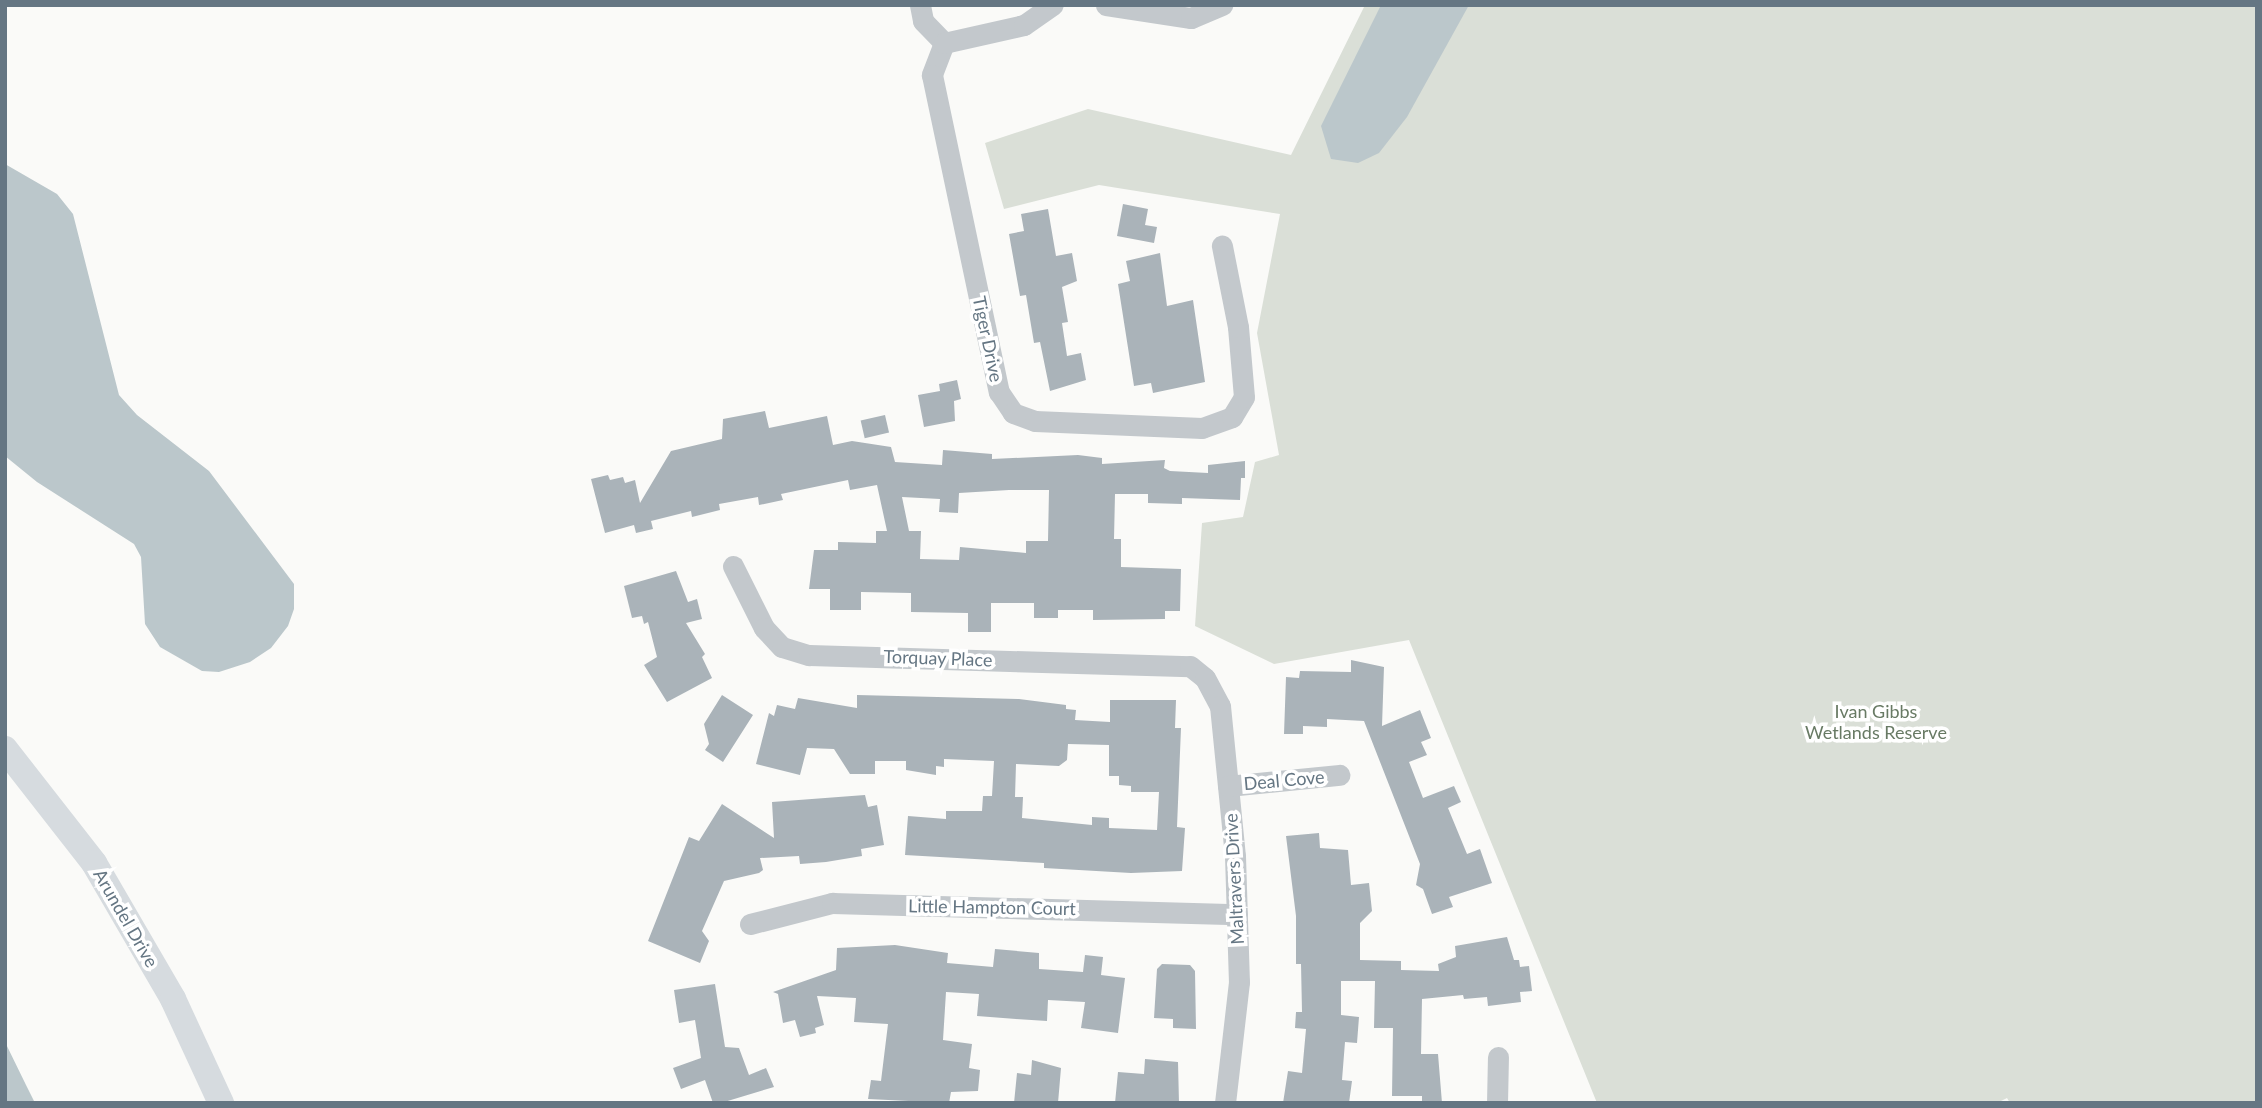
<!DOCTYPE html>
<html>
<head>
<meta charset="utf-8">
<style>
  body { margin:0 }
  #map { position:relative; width:2262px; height:1108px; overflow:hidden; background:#fafaf8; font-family:Lato,sans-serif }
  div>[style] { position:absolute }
  .green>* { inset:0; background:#dadfd7 }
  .water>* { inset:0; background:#bbc7cb }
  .building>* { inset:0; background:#aab3b9; transform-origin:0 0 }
  .minor>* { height:21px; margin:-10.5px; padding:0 10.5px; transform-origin:10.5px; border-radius:10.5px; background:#c3c8cc }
  .major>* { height:26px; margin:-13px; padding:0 13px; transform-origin:13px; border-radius:13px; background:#d6dbdf }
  span { translate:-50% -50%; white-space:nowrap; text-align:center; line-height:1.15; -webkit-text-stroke:7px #fff; paint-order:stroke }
  .street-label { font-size:18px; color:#657683 }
  .park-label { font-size:18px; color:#687a64 }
  .frame { position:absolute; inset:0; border:7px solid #657683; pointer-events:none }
</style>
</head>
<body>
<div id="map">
  <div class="green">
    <div style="clip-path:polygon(1365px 5px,2257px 5px,2257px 1103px,2010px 1103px,2007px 1098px,1997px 1103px,1597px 1103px,1409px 640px,1274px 664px,1195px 626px,1202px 523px,1243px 517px,1255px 462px,1279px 455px,1257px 333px,1280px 214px,1099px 185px,1004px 209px,985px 143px,1088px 109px,1291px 155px)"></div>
  </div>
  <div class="water">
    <div style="clip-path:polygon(1381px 5px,1469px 5px,1407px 117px,1379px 153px,1358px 163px,1331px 159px,1321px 126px)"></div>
    <div style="clip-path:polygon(5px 164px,57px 194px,73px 214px,119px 395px,137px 415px,209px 471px,294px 584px,294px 609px,288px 626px,271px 648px,250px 662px,219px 672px,202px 671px,160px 647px,145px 624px,141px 557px,134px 544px,37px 482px,5px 456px)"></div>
    <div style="clip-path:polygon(5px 1042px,26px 1085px,35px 1103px,5px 1103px)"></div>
  </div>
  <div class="building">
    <div style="clip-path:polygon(1123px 204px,1148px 209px,1145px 225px,1157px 227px,1154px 243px,1117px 236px)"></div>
    <div style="clip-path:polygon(1048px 209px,1056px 256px,1072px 253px,1077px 281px,1062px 287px,1068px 322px,1062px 323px,1067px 356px,1081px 353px,1086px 380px,1050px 391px,1040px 342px,1034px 343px,1026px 295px,1020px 296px,1009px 234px,1024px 231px,1021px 214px)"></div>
    <div style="clip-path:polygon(1160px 253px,1167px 306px,1193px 300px,1205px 382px,1153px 393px,1151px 383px,1134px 386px,1118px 284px,1130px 281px,1126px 261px)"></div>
    <div style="clip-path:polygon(957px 380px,961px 399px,954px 401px,955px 421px,924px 427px,918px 395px,940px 391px,939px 384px)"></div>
    <div style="clip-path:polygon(evenodd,765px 411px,769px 428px,827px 416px,833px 445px,852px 441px,891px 447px,895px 462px,942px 465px,943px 450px,992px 454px,992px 459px,1078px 455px,1102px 458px,1102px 464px,1165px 460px,1164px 468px,1170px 471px,1208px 473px,1208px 465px,1245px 461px,1245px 478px,1241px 478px,1240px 500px,1182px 498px,1182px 504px,1148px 503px,1148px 494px,1115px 494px,1114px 539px,1121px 539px,1121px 567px,1181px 569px,1180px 611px,1165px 611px,1165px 619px,1093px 620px,1093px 610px,1058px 610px,1058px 618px,1034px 618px,1034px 603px,991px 603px,991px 632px,968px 632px,968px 613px,911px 612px,911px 593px,861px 592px,861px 610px,830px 610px,830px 589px,809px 589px,814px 550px,838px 550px,838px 542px,876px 543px,876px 531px,887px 531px,877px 485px,850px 490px,848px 480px,781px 494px,783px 500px,759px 505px,758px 497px,719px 504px,720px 510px,692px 517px,691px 511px,651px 521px,653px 529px,636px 533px,634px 525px,605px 533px,591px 479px,608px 475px,610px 480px,623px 477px,625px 483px,635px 480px,640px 503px,671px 451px,722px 439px,723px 419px,765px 411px,1009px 490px,1049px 490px,1048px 541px,1026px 541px,1026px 553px,960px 547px,959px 560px,920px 559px,921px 531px,909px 531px,902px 497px,940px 499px,939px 512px,958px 513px,959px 493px,1009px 490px)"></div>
    <div style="left:885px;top:415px;width:18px;height:25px;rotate:77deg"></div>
    <div style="clip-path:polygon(676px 571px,688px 602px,697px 599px,702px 619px,686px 623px,705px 654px,702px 657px,712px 678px,667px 702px,644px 665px,657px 657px,648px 622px,644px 624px,642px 616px,632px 618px,624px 586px)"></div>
    <div style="clip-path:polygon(1351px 660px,1384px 667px,1382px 726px,1420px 710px,1431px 738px,1421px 742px,1427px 755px,1409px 762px,1423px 798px,1454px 786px,1461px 802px,1448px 808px,1467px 854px,1480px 849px,1492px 883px,1449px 897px,1453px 907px,1432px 914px,1423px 889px,1416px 885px,1420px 864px,1364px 721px,1327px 719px,1327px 727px,1303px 726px,1303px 734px,1284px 734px,1286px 677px,1299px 678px,1300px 671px,1351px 672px)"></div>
    <div style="clip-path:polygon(722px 695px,753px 715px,723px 762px,705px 750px,709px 744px,704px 724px)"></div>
    <div style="clip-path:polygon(evenodd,857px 695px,1019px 699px,1066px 705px,1066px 709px,1076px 710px,1075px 720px,1110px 722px,1110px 700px,1176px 700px,1175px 728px,1181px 728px,1177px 827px,1185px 828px,1182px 871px,1131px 873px,1044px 868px,1044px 863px,905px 855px,908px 816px,946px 819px,946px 811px,982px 811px,983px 796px,992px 796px,994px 761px,944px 759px,944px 767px,936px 766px,936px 775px,906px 770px,906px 761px,875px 761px,875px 774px,850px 774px,834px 749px,807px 748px,800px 775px,756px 764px,769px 713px,774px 716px,777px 705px,795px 709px,798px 698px,857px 708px,857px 695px,1068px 744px,1109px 745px,1109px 776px,1119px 776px,1119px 785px,1131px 786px,1131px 792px,1159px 792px,1157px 830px,1109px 828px,1109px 818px,1092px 817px,1092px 825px,1022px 818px,1023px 797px,1015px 797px,1016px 764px,1059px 766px,1067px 760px,1068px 744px)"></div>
    <div style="clip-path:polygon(865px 795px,868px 807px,877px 805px,884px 845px,861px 849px,862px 856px,826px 862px,800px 864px,799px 856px,760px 858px,763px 870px,759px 873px,724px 881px,702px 931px,709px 941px,700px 963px,648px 941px,689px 837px,699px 841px,722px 804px,774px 838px,772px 802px)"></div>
    <div style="clip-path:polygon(1319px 833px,1320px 848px,1348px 850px,1351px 885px,1369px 883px,1372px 911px,1360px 923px,1360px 960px,1401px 961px,1401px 970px,1439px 971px,1438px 964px,1456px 957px,1455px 946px,1507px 937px,1514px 960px,1519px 960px,1520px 967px,1529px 966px,1532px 991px,1520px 992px,1521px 1002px,1488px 1006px,1487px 997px,1464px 999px,1463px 995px,1422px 999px,1421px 1054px,1438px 1054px,1442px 1103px,1422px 1103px,1422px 1096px,1392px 1096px,1393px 1028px,1374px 1028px,1375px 981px,1341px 981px,1341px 1015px,1359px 1017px,1357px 1043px,1345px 1042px,1342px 1080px,1352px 1081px,1349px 1103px,1283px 1103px,1288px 1071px,1302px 1073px,1306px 1029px,1295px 1028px,1296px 1012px,1302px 1012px,1301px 964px,1296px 964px,1296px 916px,1286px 836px)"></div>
    <div style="clip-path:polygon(895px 945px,948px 953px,947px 963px,993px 967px,995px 949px,1039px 953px,1039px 969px,1083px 972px,1085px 955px,1103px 957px,1101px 975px,1125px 978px,1118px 1033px,1081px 1028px,1085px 1002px,1048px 1000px,1047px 1021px,1016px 1019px,977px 1016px,979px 994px,946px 992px,943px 1040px,972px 1044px,969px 1068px,980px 1070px,978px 1091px,951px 1092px,949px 1103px,868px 1099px,871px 1080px,881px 1081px,888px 1024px,854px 1022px,856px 998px,817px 996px,824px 1025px,815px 1028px,816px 1033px,800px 1037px,795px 1020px,783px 1023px,778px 994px,773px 992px,836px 970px,837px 948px)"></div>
    <div style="clip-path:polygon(1162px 964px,1190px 965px,1195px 971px,1196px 1029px,1173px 1028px,1173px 1019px,1154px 1018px,1157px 969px)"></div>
    <div style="clip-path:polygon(715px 984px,725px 1047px,739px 1048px,749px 1075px,766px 1068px,774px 1087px,721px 1103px,713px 1103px,705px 1080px,681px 1089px,673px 1068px,701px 1058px,695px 1020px,679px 1023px,674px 990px)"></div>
    <div style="clip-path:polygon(1145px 1059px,1178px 1062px,1179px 1103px,1115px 1103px,1118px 1072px,1144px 1074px)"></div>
    <div style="clip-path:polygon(1032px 1060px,1061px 1068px,1058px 1103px,1014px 1103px,1017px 1073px,1031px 1075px)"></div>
  </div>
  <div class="minor">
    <div style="left:920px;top:5px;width:16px;rotate:79deg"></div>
    <div style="left:923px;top:21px;width:30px;rotate:46deg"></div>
    <div style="left:944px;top:43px;width:34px;rotate:111deg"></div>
    <div style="left:932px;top:75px;width:324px;rotate:78.1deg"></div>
    <div style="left:999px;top:392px;width:25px;rotate:56deg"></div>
    <div style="left:1013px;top:413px;width:23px;rotate:20deg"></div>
    <div style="left:1035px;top:421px;width:167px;rotate:2.4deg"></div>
    <div style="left:1202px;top:428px;width:32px;rotate:-20deg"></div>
    <div style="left:1232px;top:417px;width:23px;rotate:-59deg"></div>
    <div style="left:1244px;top:397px;width:70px;rotate:-94.9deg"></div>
    <div style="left:1238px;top:327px;width:83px;rotate:-101.2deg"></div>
    <div style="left:1106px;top:5px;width:86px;rotate:8.7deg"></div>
    <div style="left:1191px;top:18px;width:34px;rotate:-23deg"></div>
    <div style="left:944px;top:43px;width:82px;rotate:-12.7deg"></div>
    <div style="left:1024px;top:25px;width:35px;rotate:-35deg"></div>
    <div style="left:733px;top:566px;width:69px;rotate:63.4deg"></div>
    <div style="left:764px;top:628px;width:26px;rotate:47deg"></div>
    <div style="left:782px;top:647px;width:28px;rotate:17deg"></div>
    <div style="left:809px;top:655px;width:381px;rotate:1.7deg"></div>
    <div style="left:1190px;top:666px;width:19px;rotate:39deg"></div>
    <div style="left:1205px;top:678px;width:32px;rotate:62deg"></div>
    <div style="left:1220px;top:706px;width:151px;rotate:84.3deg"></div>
    <div style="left:1235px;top:856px;width:126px;rotate:88.2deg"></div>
    <div style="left:1239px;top:982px;width:122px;rotate:96.6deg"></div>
    <div style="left:1228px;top:786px;width:112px;rotate:-5.7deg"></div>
    <div style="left:750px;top:924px;width:85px;rotate:-14.4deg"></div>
    <div style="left:832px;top:903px;width:405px;rotate:1.6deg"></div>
    <div style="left:1497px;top:1103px;width:46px;rotate:-88.8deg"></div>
  </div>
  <div class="major">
    <div style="left:5px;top:749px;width:145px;rotate:52deg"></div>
    <div style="left:94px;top:863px;width:157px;rotate:59.8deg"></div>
    <div style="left:173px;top:999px;width:115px;rotate:65.2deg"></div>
  </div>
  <div class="street-label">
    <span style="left:988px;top:339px;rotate:78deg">Tiger Drive</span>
    <span style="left:938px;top:658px;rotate:2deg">Torquay Place</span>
    <span style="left:1284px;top:780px;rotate:-5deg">Deal Cove</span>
    <span style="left:1234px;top:879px;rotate:-93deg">Maltravers Drive</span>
    <span style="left:992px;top:907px;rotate:1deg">Little Hampton Court</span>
    <span style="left:126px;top:918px;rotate:60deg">Arundel Drive</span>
  </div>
  <div class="park-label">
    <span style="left:1876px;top:722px">Ivan Gibbs<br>Wetlands Reserve</span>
  </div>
  <div class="frame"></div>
</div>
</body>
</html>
